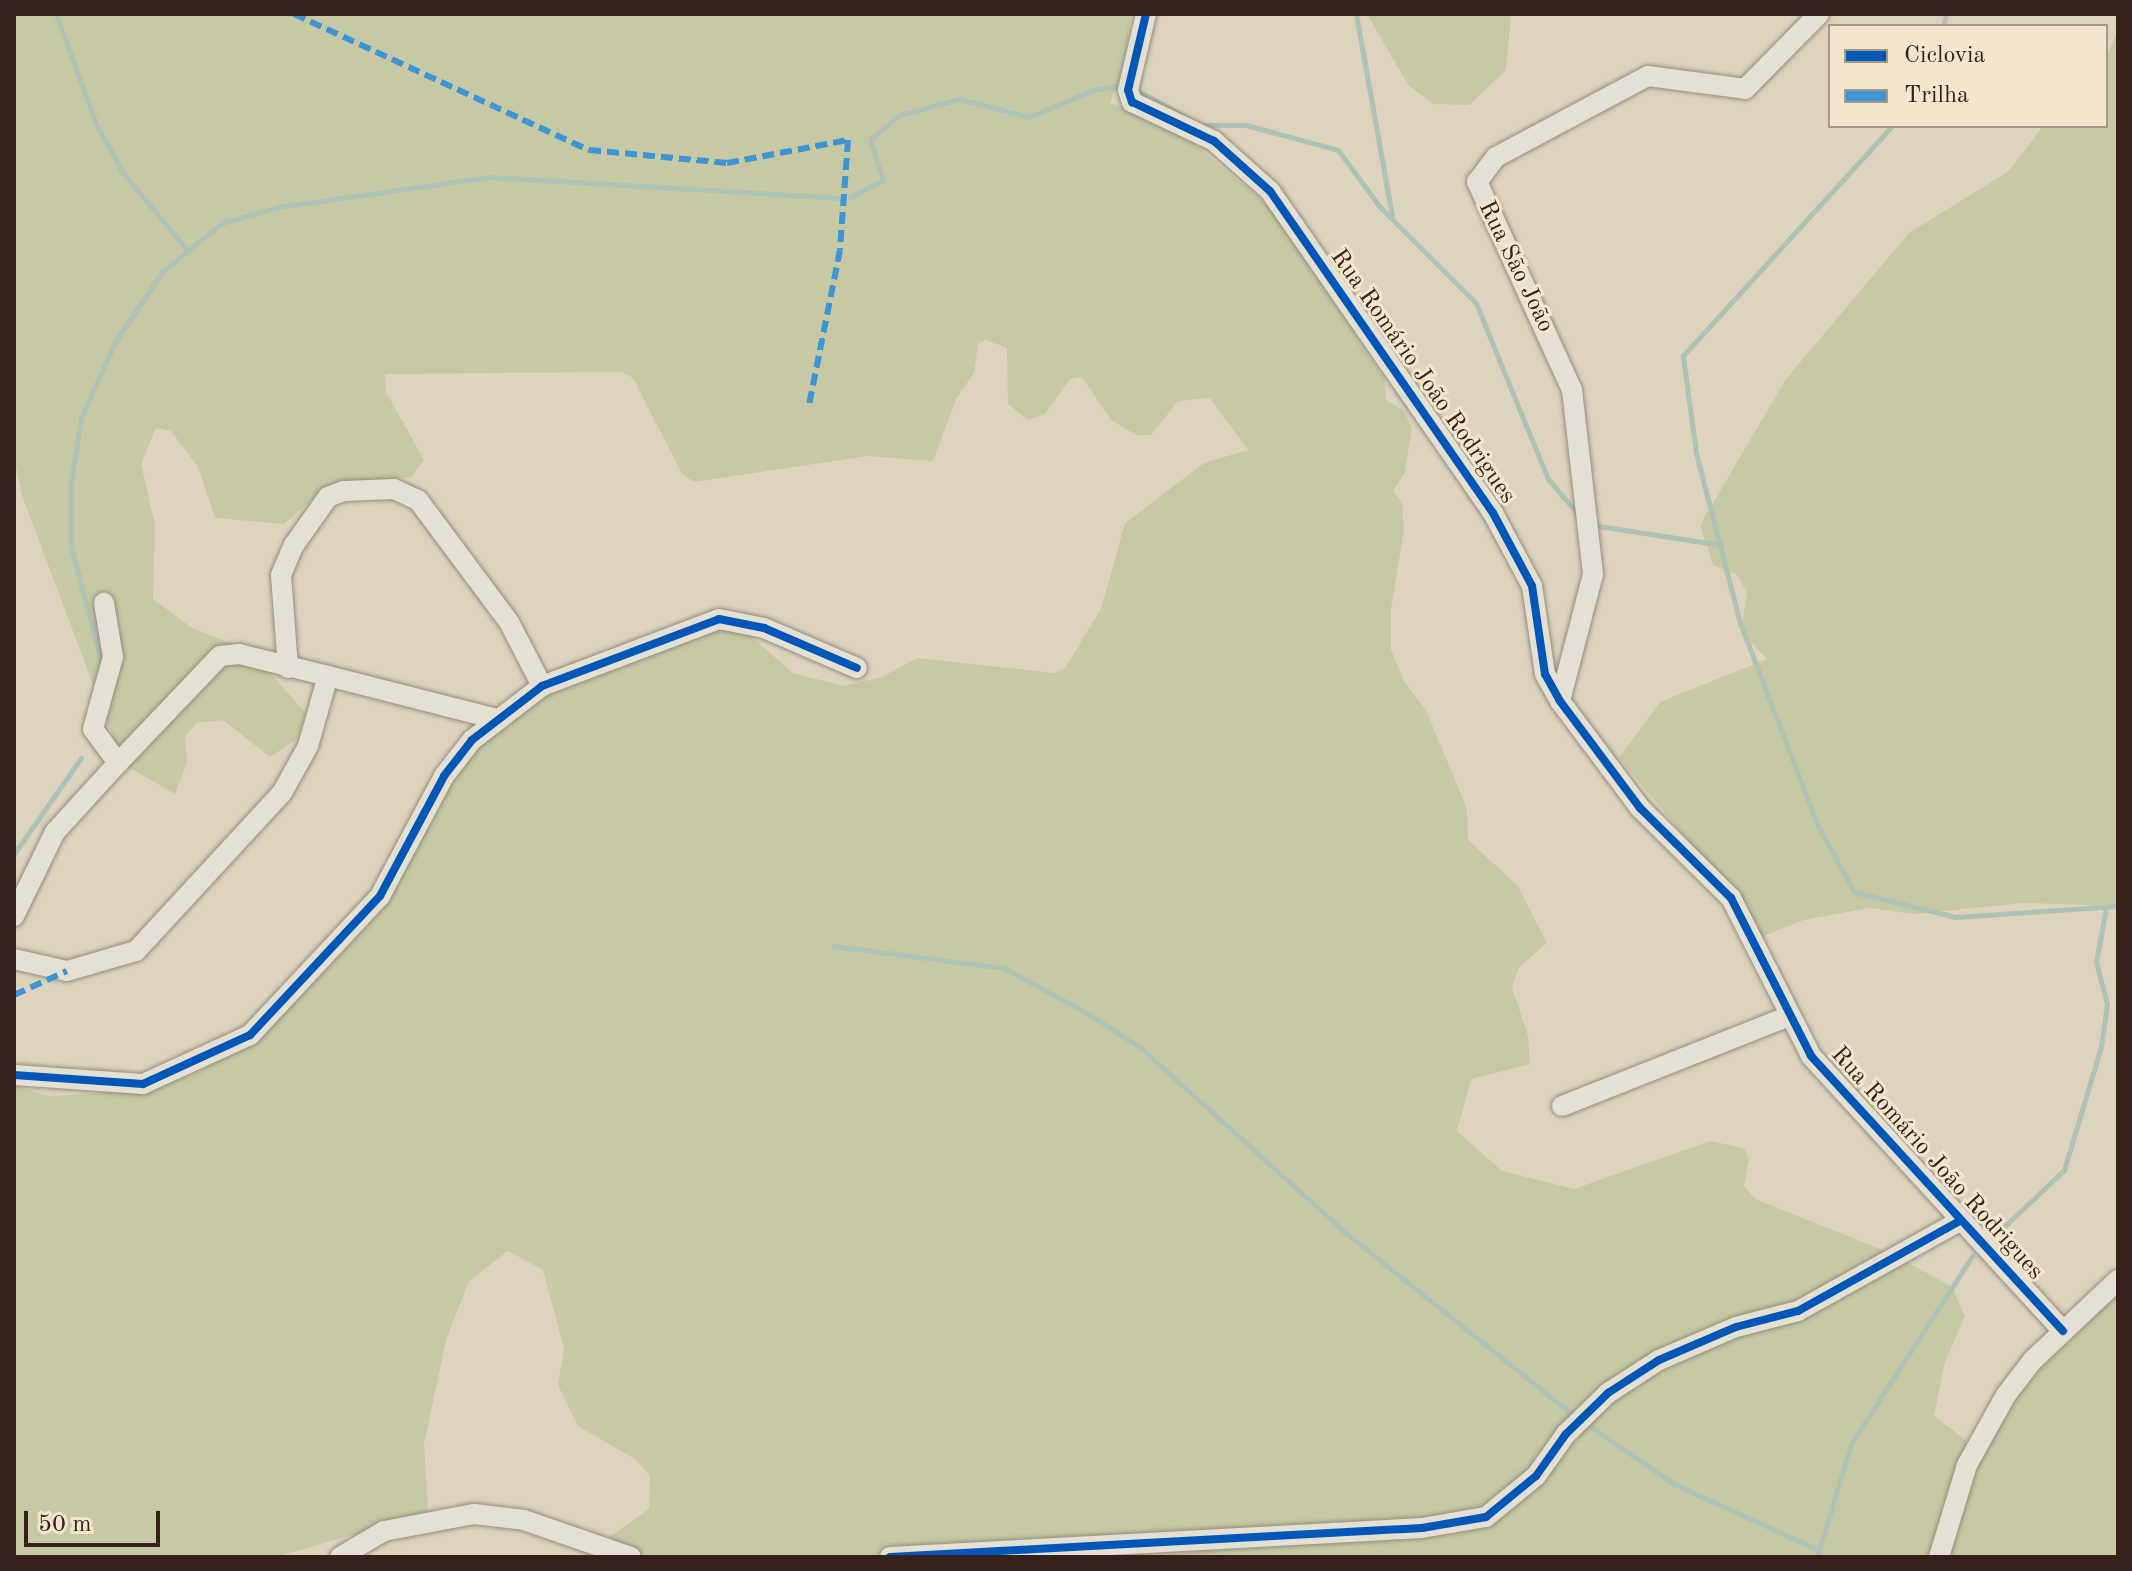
<!DOCTYPE html>
<html>
<head>
<meta charset="utf-8">
<style>
  body { margin:0 }
  #map { position:relative; width:2132px; height:1571px; overflow:hidden; background:#ded4be; font-family:"Old Standard TT",serif }
  div>[style] { position:absolute }
  .green>* { inset:0; background:#c7c9a4 }
  .stream>* { height:5px; margin:-2.5px; padding:0 2.5px; transform-origin:2.5px; border-radius:2.5px; background:#aec2b5 }
  .roads { filter:drop-shadow(0 0 2px #948c7f) drop-shadow(0 0 2px #948c7f) }
  .street>* { height:20px; margin:-10px; padding:0 10px; transform-origin:10px; border-radius:10px; background:#e5e0d4 }
  .quiet>* { height:6px; margin-top:-3px; transform-origin:0; background:repeating-linear-gradient(90deg,#3e95d4 0 12px,transparent 0 18px) }
  .cycleway>* { height:8px; margin:-4px; padding:0 4px; transform-origin:4px; border-radius:4px; background:#0057b8 }
  span { translate:-50% -50%; white-space:nowrap; text-align:center; line-height:1.15; -webkit-text-stroke:6px #f2e7cc; paint-order:stroke }
  .street-label { font-size:24px; color:#36211a }
  .frame { position:absolute; inset:0; border:16px solid #36211a; pointer-events:none }
  .legend { position:absolute; left:1828px; top:24px; width:280px; height:104px; box-sizing:border-box; background:#f2e7cc; border:2px solid #a79885; margin:0; padding:10px 14px; list-style:none; font-size:24px; color:#36211a }
  .legend li { display:flex; align-items:center; gap:16px; height:40px }
  .legend b { width:40px; border:2px solid #a79885 }
  .scale { position:absolute; left:24px; top:1511px; width:136px; height:36px; box-sizing:border-box; border:4px solid #36211a; border-top:0; padding-left:10px; font-size:24px; line-height:28px; white-space:nowrap; color:#36211a; -webkit-text-stroke:6px #f2e7cc; paint-order:stroke }
</style>
</head>
<body>
<div id="map">
  <div class="green">
    <div style="clip-path:polygon(14px 14px,1131px 14px,1125px 61px,1110px 103px,1185px 136px,1273px 210px,1385px 379px,1386px 400px,1403px 410px,1412px 427px,1405px 472px,1393px 491px,1402px 502px,1404px 529px,1391px 609px,1391px 650px,1405px 683px,1426px 710px,1467px 809px,1468px 840px,1518px 886px,1547px 943px,1519px 967px,1512px 987px,1528px 1036px,1530px 1064px,1471px 1079px,1457px 1131px,1502px 1171px,1574px 1189px,1710px 1141px,1744px 1148px,1749px 1160px,1744px 1186px,1755px 1199px,1893px 1254px,1952px 1287px,1965px 1316px,1945px 1362px,1934px 1416px,1983px 1453px,1996px 1410px,2118px 1294px,2118px 1557px,581px 1557px,649px 1509px,650px 1476px,635px 1459px,578px 1426px,558px 1385px,564px 1349px,543px 1270px,508px 1251px,469px 1281px,446px 1340px,424px 1444px,428px 1513px,276px 1557px,14px 1557px,14px 1086px,49px 1096px,105px 1093px,191px 1076px,258px 1038px,386px 895px,464px 758px,529px 699px,707px 624px,747px 633px,793px 673px,844px 686px,882px 677px,917px 658px,1055px 673px,1065px 668px,1101px 609px,1125px 523px,1204px 463px,1248px 450px,1210px 398px,1178px 401px,1151px 435px,1136px 435px,1111px 420px,1082px 377px,1070px 379px,1045px 414px,1028px 420px,1008px 404px,1007px 348px,986px 340px,978px 344px,974px 373px,957px 397px,933px 461px,868px 456px,694px 482px,682px 474px,633px 378px,621px 372px,385px 374px,386px 392px,424px 460px,411px 477px,328px 485px,284px 524px,215px 518px,198px 467px,171px 431px,156px 428px,141px 464px,155px 525px,153px 599px,192px 628px,252px 652px,306px 714px,297px 739px,270px 757px,223px 720px,197px 723px,185px 737px,187px 763px,175px 794px,123px 764px,21px 493px,14px 456px)"></div>
    <div style="clip-path:polygon(1367px 14px,1511px 14px,1506px 70px,1469px 105px,1434px 104px,1408px 85px)"></div>
    <div style="clip-path:polygon(2118px 30px,2118px 906px,2022px 903px,1915px 914px,1869px 908px,1804px 920px,1756px 939px,1728px 888px,1619px 758px,1660px 702px,1767px 659px,1741px 632px,1747px 592px,1736px 574px,1713px 565px,1700px 525px,1786px 379px,1909px 233px,2009px 171px,2043px 126px,2106px 126px,2106px 58px)"></div>
  </div>
  <div class="stream">
    <div style="left:56px;top:14px;width:117px;rotate:70deg"></div>
    <div style="left:96px;top:124px;width:56px;rotate:61.1deg"></div>
    <div style="left:123px;top:173px;width:102px;rotate:50.2deg"></div>
    <div style="left:1356px;top:14px;width:206px;rotate:79.9deg"></div>
    <div style="left:1943px;top:26px;width:12px;rotate:-76deg"></div>
    <div style="left:1138px;top:91px;width:71px;rotate:28.7deg"></div>
    <div style="left:1200px;top:125px;width:46px"></div>
    <div style="left:1246px;top:125px;width:95px;rotate:15.2deg"></div>
    <div style="left:1338px;top:150px;width:71px;rotate:53.6deg"></div>
    <div style="left:1380px;top:207px;width:136px;rotate:45deg"></div>
    <div style="left:1476px;top:303px;width:190px;rotate:67.8deg"></div>
    <div style="left:1548px;top:479px;width:48px;rotate:49.3deg"></div>
    <div style="left:1892px;top:126px;width:311px;rotate:132.3deg"></div>
    <div style="left:1683px;top:356px;width:98px;rotate:82.4deg"></div>
    <div style="left:1696px;top:453px;width:176px;rotate:75.5deg"></div>
    <div style="left:1740px;top:623px;width:215px;rotate:69deg"></div>
    <div style="left:1817px;top:824px;width:77px;rotate:61.4deg"></div>
    <div style="left:1854px;top:892px;width:104px;rotate:13.9deg"></div>
    <div style="left:1955px;top:917px;width:163px;rotate:-3.9deg"></div>
    <div style="left:850px;top:197px;width:37px;rotate:-27deg"></div>
    <div style="left:883px;top:180px;width:42px;rotate:-108deg"></div>
    <div style="left:870px;top:140px;width:38px;rotate:-41deg"></div>
    <div style="left:899px;top:115px;width:62px;rotate:-14.9deg"></div>
    <div style="left:959px;top:99px;width:72px;rotate:14.4deg"></div>
    <div style="left:1029px;top:117px;width:73px;rotate:-22.7deg"></div>
    <div style="left:1096px;top:89px;width:27px;rotate:-6deg"></div>
    <div style="left:1592px;top:525px;width:131px;rotate:8.8deg"></div>
    <div style="left:102px;top:666px;width:124px;rotate:-104.5deg"></div>
    <div style="left:71px;top:546px;width:64px;rotate:-90deg"></div>
    <div style="left:71px;top:482px;width:65px;rotate:-81.1deg"></div>
    <div style="left:81px;top:418px;width:83px;rotate:-65.9deg"></div>
    <div style="left:115px;top:342px;width:84px;rotate:-56.1deg"></div>
    <div style="left:162px;top:272px;width:77px;rotate:-39.2deg"></div>
    <div style="left:222px;top:223px;width:59px;rotate:-15.7deg"></div>
    <div style="left:279px;top:207px;width:212px;rotate:-8.1deg"></div>
    <div style="left:489px;top:177px;width:353px;rotate:3.4deg"></div>
    <div style="left:14px;top:854px;width:117px;rotate:-55.1deg"></div>
    <div style="left:833px;top:946px;width:172px;rotate:7.3deg"></div>
    <div style="left:1004px;top:968px;width:94px;rotate:28.5deg"></div>
    <div style="left:1087px;top:1013px;width:64px;rotate:32.9deg"></div>
    <div style="left:1141px;top:1048px;width:270px;rotate:42.1deg"></div>
    <div style="left:1341px;top:1229px;width:297px;rotate:38.7deg"></div>
    <div style="left:1989px;top:1241px;width:103px;rotate:-43.4deg"></div>
    <div style="left:2064px;top:1170px;width:128px;rotate:-73.3deg"></div>
    <div style="left:2101px;top:1047px;width:43px;rotate:-82.1deg"></div>
    <div style="left:2107px;top:1004px;width:43px;rotate:-104.7deg"></div>
    <div style="left:2096px;top:962px;width:56px;rotate:-79.7deg"></div>
    <div style="left:1585px;top:1423px;width:108px;rotate:34.4deg"></div>
    <div style="left:1674px;top:1484px;width:159px;rotate:24.5deg"></div>
    <div style="left:1817px;top:1557px;width:118px;rotate:-73.3deg"></div>
    <div style="left:1851px;top:1444px;width:224px;rotate:-57.2deg"></div>
  </div>
  <div class="roads">
    <div class="street">
      <div style="left:1146px;top:14px;width:78px;rotate:103.3deg"></div>
      <div style="left:1128px;top:90px;width:13px;rotate:72deg"></div>
      <div style="left:1132px;top:102px;width:91px;rotate:25.4deg"></div>
      <div style="left:1214px;top:141px;width:75px;rotate:41.8deg"></div>
      <div style="left:1270px;top:191px;width:392px;rotate:55.3deg"></div>
      <div style="left:1493px;top:513px;width:83px;rotate:61.9deg"></div>
      <div style="left:1532px;top:586px;width:89px;rotate:81.6deg"></div>
      <div style="left:1545px;top:674px;width:31px;rotate:61deg"></div>
      <div style="left:1560px;top:701px;width:134px;rotate:53.2deg"></div>
      <div style="left:1640px;top:808px;width:128px;rotate:44.7deg"></div>
      <div style="left:1731px;top:898px;width:177px;rotate:63.1deg"></div>
      <div style="left:1811px;top:1056px;width:373px;rotate:47.5deg"></div>
      <div style="left:288px;top:668px;width:93px;rotate:-94.3deg"></div>
      <div style="left:281px;top:575px;width:33px;rotate:-67deg"></div>
      <div style="left:294px;top:545px;width:59px;rotate:-54.7deg"></div>
      <div style="left:328px;top:497px;width:17px;rotate:-21deg"></div>
      <div style="left:344px;top:491px;width:50px;rotate:-2.3deg"></div>
      <div style="left:394px;top:489px;width:26px;rotate:25deg"></div>
      <div style="left:418px;top:500px;width:152px;rotate:53.3deg"></div>
      <div style="left:509px;top:622px;width:72px;rotate:62.7deg"></div>
      <div style="left:328px;top:676px;width:170px;rotate:14.3deg"></div>
      <div style="left:1560px;top:701px;width:131px;rotate:-75.4deg"></div>
      <div style="left:1593px;top:574px;width:185px;rotate:-96.5deg"></div>
      <div style="left:1572px;top:390px;width:229px;rotate:-114.5deg"></div>
      <div style="left:1477px;top:182px;width:31px;rotate:-53deg"></div>
      <div style="left:1496px;top:157px;width:172px;rotate:-28.1deg"></div>
      <div style="left:1648px;top:76px;width:98px;rotate:7.6deg"></div>
      <div style="left:1745px;top:89px;width:105px;rotate:-45.4deg"></div>
      <div style="left:14px;top:916px;width:93px;rotate:-64deg"></div>
      <div style="left:55px;top:832px;width:93px;rotate:-47.6deg"></div>
      <div style="left:14px;top:959px;width:54px;rotate:12.8deg"></div>
      <div style="left:67px;top:971px;width:72px;rotate:-16.2deg"></div>
      <div style="left:136px;top:951px;width:215px;rotate:-47.3deg"></div>
      <div style="left:282px;top:793px;width:54px;rotate:-61deg"></div>
      <div style="left:308px;top:746px;width:73px;rotate:-74.1deg"></div>
      <div style="left:328px;top:676px;width:92px;rotate:-166.1deg"></div>
      <div style="left:239px;top:654px;width:19px;rotate:174deg"></div>
      <div style="left:220px;top:656px;width:148px;rotate:133.6deg"></div>
      <div style="left:118px;top:763px;width:42px;rotate:-126.3deg"></div>
      <div style="left:93px;top:729px;width:75px;rotate:-74.5deg"></div>
      <div style="left:113px;top:657px;width:55px;rotate:-99.5deg"></div>
      <div style="left:14px;top:1075px;width:129px;rotate:4deg"></div>
      <div style="left:143px;top:1084px;width:118px;rotate:-24.6deg"></div>
      <div style="left:250px;top:1035px;width:190px;rotate:-46.9deg"></div>
      <div style="left:380px;top:896px;width:136px;rotate:-61.9deg"></div>
      <div style="left:444px;top:776px;width:46px;rotate:-52.1deg"></div>
      <div style="left:472px;top:740px;width:88px;rotate:-37.6deg"></div>
      <div style="left:542px;top:686px;width:189px;rotate:-20.7deg"></div>
      <div style="left:719px;top:619px;width:46px;rotate:11.3deg"></div>
      <div style="left:764px;top:628px;width:101px;rotate:23.3deg"></div>
      <div style="left:1562px;top:1106px;width:242px;rotate:-21.6deg"></div>
      <div style="left:340px;top:1557px;width:51px;rotate:-30.6deg"></div>
      <div style="left:384px;top:1531px;width:92px;rotate:-10.7deg"></div>
      <div style="left:474px;top:1514px;width:50px;rotate:6.8deg"></div>
      <div style="left:524px;top:1520px;width:113px;rotate:19.1deg"></div>
      <div style="left:890px;top:1557px;width:533px;rotate:-3.12deg"></div>
      <div style="left:1422px;top:1528px;width:65px;rotate:-9.8deg"></div>
      <div style="left:1486px;top:1517px;width:65px;rotate:-39.4deg"></div>
      <div style="left:1536px;top:1476px;width:52px;rotate:-54.5deg"></div>
      <div style="left:1566px;top:1434px;width:59px;rotate:-44.3deg"></div>
      <div style="left:1608px;top:1393px;width:61px;rotate:-32.9deg"></div>
      <div style="left:1659px;top:1360px;width:84px;rotate:-23.2deg"></div>
      <div style="left:1736px;top:1327px;width:64px;rotate:-14.5deg"></div>
      <div style="left:1798px;top:1311px;width:183px;rotate:-29.1deg"></div>
      <div style="left:1939px;top:1557px;width:96px;rotate:-73.1deg"></div>
      <div style="left:1967px;top:1465px;width:80px;rotate:-60.9deg"></div>
      <div style="left:2006px;top:1395px;width:44px;rotate:-52.4deg"></div>
      <div style="left:2033px;top:1360px;width:117px;rotate:-43.3deg"></div>
    </div>
  </div>
  <div class="quiet">
    <div style="left:294px;top:14px;width:325px;rotate:24.8deg"></div>
    <div style="left:589px;top:150px;width:139px;rotate:5.4deg"></div>
    <div style="left:727px;top:163px;width:123px;rotate:-10.8deg"></div>
    <div style="left:848px;top:140px;width:110px;rotate:94.2deg"></div>
    <div style="left:840px;top:250px;width:158px;rotate:101.3deg"></div>
    <div style="left:14px;top:995px;width:58px;rotate:-24.4deg"></div>
  </div>
  <div class="cycleway">
    <div style="left:1146px;top:14px;width:78px;rotate:103.3deg"></div>
    <div style="left:1128px;top:90px;width:13px;rotate:72deg"></div>
    <div style="left:1132px;top:102px;width:91px;rotate:25.4deg"></div>
    <div style="left:1214px;top:141px;width:75px;rotate:41.8deg"></div>
    <div style="left:1270px;top:191px;width:392px;rotate:55.3deg"></div>
    <div style="left:1493px;top:513px;width:83px;rotate:61.9deg"></div>
    <div style="left:1532px;top:586px;width:89px;rotate:81.6deg"></div>
    <div style="left:1545px;top:674px;width:31px;rotate:61deg"></div>
    <div style="left:1560px;top:701px;width:134px;rotate:53.2deg"></div>
    <div style="left:1640px;top:808px;width:128px;rotate:44.7deg"></div>
    <div style="left:1731px;top:898px;width:177px;rotate:63.1deg"></div>
    <div style="left:1811px;top:1056px;width:373px;rotate:47.5deg"></div>
    <div style="left:14px;top:1075px;width:129px;rotate:4deg"></div>
    <div style="left:143px;top:1084px;width:118px;rotate:-24.6deg"></div>
    <div style="left:250px;top:1035px;width:190px;rotate:-46.9deg"></div>
    <div style="left:380px;top:896px;width:136px;rotate:-61.9deg"></div>
    <div style="left:444px;top:776px;width:46px;rotate:-52.1deg"></div>
    <div style="left:472px;top:740px;width:88px;rotate:-37.6deg"></div>
    <div style="left:542px;top:686px;width:189px;rotate:-20.7deg"></div>
    <div style="left:719px;top:619px;width:46px;rotate:11.3deg"></div>
    <div style="left:764px;top:628px;width:101px;rotate:23.3deg"></div>
    <div style="left:890px;top:1557px;width:533px;rotate:-3.12deg"></div>
    <div style="left:1422px;top:1528px;width:65px;rotate:-9.8deg"></div>
    <div style="left:1486px;top:1517px;width:65px;rotate:-39.4deg"></div>
    <div style="left:1536px;top:1476px;width:52px;rotate:-54.5deg"></div>
    <div style="left:1566px;top:1434px;width:59px;rotate:-44.3deg"></div>
    <div style="left:1608px;top:1393px;width:61px;rotate:-32.9deg"></div>
    <div style="left:1659px;top:1360px;width:84px;rotate:-23.2deg"></div>
    <div style="left:1736px;top:1327px;width:64px;rotate:-14.5deg"></div>
    <div style="left:1798px;top:1311px;width:183px;rotate:-29.1deg"></div>
  </div>
  <div class="street-label">
    <span style="left:1515px;top:267px;rotate:64deg">Rua São João</span>
    <span style="left:1422px;top:377px;rotate:55deg">Rua Romário João Rodrigues</span>
    <span style="left:1936px;top:1164px;rotate:48deg">Rua Romário João Rodrigues</span>
  </div>
  <div class="frame"></div>
  <ul class="legend">
  <li><b style="height:10px;background:#0057b8"></b>Ciclovia</li>
  <li><b style="height:10px;background:#3e95d4"></b>Trilha</li>
  </ul>
  <div class="scale">50 m</div>
</div>
</body>
</html>
